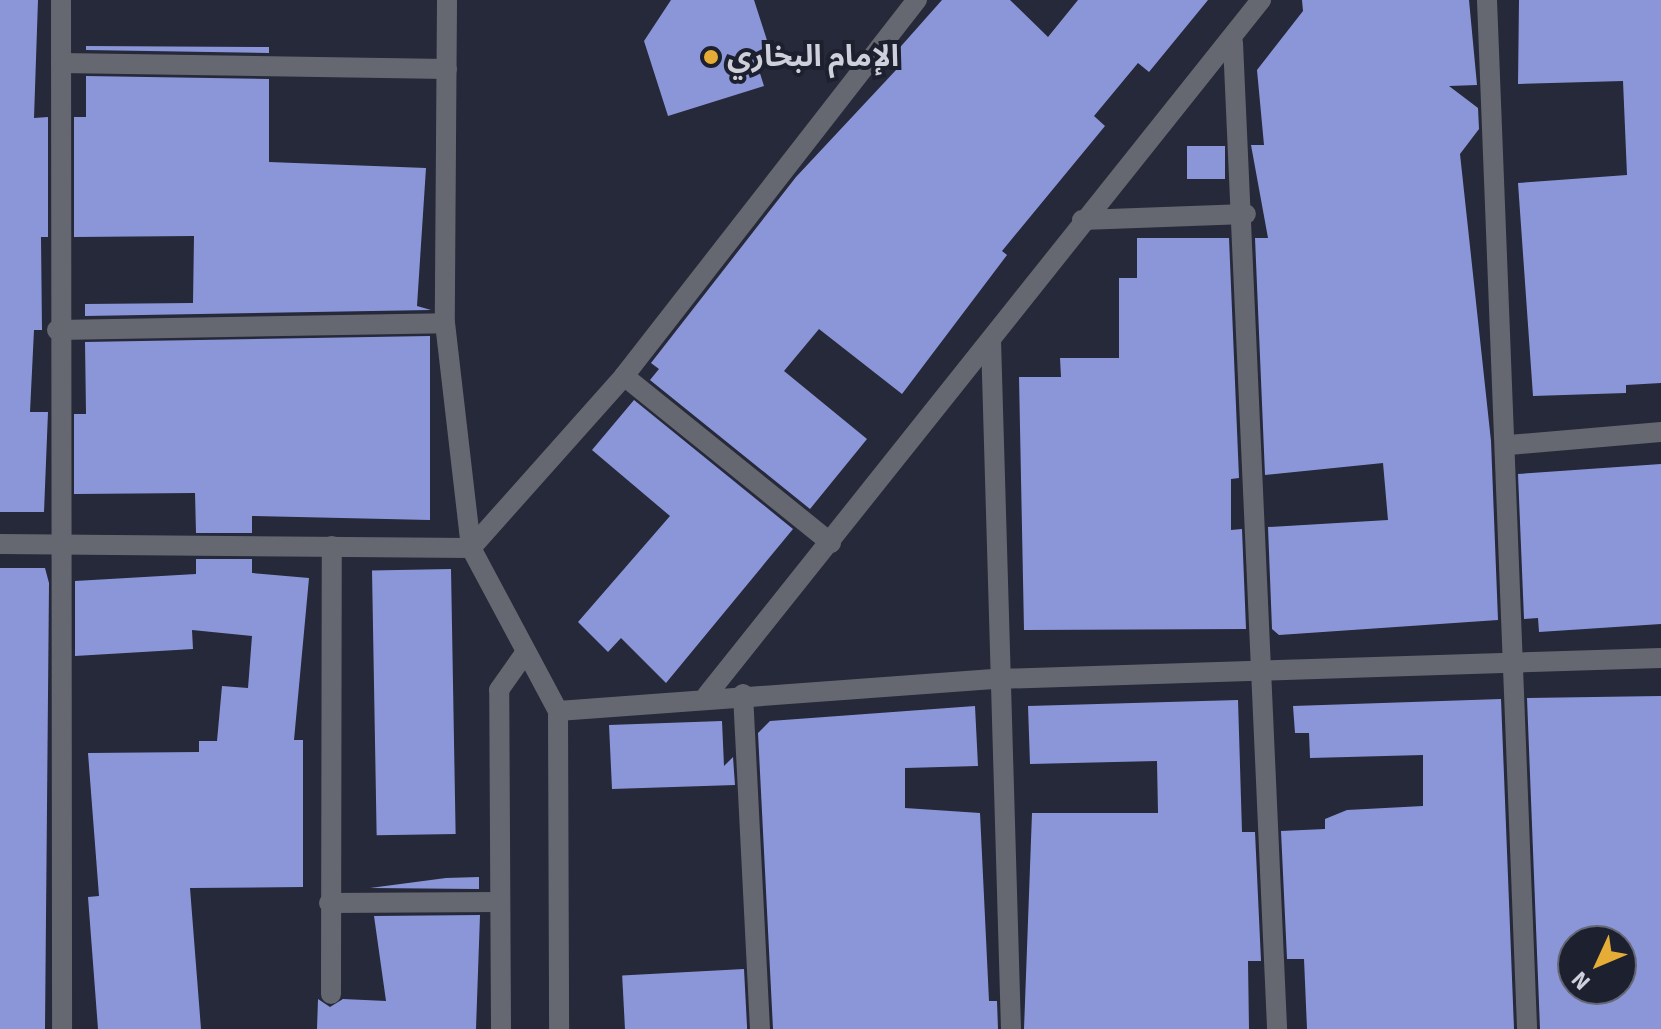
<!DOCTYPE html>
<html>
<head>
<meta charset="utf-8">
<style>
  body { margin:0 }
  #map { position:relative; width:1661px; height:1029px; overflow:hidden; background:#262939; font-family:Signika,"Noto Sans Arabic",sans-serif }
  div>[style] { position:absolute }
  .building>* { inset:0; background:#8b96d9; transform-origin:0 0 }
  .minor>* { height:20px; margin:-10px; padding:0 10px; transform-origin:10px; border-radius:10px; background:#666871 }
  .dots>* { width:22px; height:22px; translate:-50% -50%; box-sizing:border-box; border:4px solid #1d202f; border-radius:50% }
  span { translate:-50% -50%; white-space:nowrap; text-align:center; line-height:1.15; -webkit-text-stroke:8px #1d202f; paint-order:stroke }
  .poi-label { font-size:30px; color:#ced1db; font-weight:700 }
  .left { translate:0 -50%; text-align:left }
  .north { position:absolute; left:1557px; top:925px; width:80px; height:80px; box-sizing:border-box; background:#1d202f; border:2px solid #646774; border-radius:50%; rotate:226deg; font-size:22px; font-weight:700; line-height:32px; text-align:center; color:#ced1db }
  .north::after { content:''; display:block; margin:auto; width:28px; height:36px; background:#e5ad35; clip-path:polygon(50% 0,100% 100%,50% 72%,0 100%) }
</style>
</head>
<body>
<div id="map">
  <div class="building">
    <div style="clip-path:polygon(0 0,38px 0,34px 118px,48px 117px,48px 237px,41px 237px,42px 330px,34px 330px,30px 412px,48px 412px,44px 512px,0 512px)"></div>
    <div style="clip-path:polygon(671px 0,754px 0,773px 59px,757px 64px,764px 86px,668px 116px,644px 41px)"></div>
    <div style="clip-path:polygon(942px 0,1010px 0,1048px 37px,1078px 0,1208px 0,1149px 72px,1138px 63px,1094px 116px,1105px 126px,1002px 251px,1007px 255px,902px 394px,819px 329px,784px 371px,867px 439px,810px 509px,650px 380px,659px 369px,651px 363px,796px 177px,896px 70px,887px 62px)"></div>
    <div style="clip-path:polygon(1302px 0,1469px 0,1477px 85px,1449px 86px,1478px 108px,1479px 129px,1460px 154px,1491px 441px,1498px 620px,1279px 635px,1272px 629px,1268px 527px,1388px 520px,1383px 463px,1265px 475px,1255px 238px,1268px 238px,1251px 145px,1264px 145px,1257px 70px,1303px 11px)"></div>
    <div style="clip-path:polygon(1519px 0,1661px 0,1661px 383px,1626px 385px,1626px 393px,1533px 396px,1518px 183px,1627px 175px,1623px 81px,1518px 84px)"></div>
    <div style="clip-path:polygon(86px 46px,269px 47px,269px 53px,86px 50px)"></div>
    <div style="clip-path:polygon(86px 76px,269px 79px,269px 162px,426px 168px,417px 306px,431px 310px,85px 316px,85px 304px,193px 303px,194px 236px,74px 237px,74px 117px,86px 117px)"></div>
    <div style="left:1187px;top:146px;width:38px;height:33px"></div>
    <div style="clip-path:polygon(1137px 238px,1229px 238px,1239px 478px,1231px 479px,1231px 530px,1242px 529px,1246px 629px,1024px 630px,1019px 377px,1061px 377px,1060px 358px,1119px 358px,1119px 278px,1137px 278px)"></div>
    <div style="clip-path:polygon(430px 336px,430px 520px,252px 516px,252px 533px,196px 533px,195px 493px,74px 494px,74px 414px,86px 414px,85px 342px)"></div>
    <div style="clip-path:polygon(634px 400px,793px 529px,666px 683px,621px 638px,608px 652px,578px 622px,670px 516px,592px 450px)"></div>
    <div style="clip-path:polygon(1661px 464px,1661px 624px,1539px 632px,1538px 618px,1524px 619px,1518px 474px)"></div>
    <div style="clip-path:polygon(196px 559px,252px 559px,252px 573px,309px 578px,294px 740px,303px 740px,303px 887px,190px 888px,201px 1029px,98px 1029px,88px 897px,99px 896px,88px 753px,199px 752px,199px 741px,217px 741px,222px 686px,248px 688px,252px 636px,192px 630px,193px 649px,75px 656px,75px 581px,196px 574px)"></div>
    <div style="clip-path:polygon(0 568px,45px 568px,49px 583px,45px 1029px,0 1029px)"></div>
    <div style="left:451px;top:569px;width:265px;height:79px;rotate:89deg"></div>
    <div style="clip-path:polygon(evenodd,1661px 696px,1661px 1029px,1540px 1029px,1527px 698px,1661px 696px,1573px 941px,1621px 941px,1621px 989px,1573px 989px,1573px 941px)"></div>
    <div style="clip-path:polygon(1501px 699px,1514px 1029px,1307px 1029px,1304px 959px,1287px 959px,1281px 831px,1325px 829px,1325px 819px,1347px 810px,1423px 806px,1423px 755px,1310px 758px,1309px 733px,1295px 733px,1293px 706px)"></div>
    <div style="clip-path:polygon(1238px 700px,1242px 832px,1255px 832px,1261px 961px,1248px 961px,1249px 1029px,1024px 1029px,1032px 813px,1158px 813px,1157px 761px,1030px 764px,1028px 706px)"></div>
    <div style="clip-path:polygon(975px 706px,978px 766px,905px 768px,905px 808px,980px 813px,989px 1001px,997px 1001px,998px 1029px,773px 1029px,758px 733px,770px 721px)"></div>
    <div style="clip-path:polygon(722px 721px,724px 766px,733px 757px,735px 785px,612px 789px,609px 725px)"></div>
    <div style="clip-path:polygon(479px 877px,479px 889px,370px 888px,446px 878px)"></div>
    <div style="clip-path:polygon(480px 915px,476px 1029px,317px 1029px,318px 999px,330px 1007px,343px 999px,386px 1001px,374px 916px)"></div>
    <div style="left:744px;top:969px;width:60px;height:122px;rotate:87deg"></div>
  </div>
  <div class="minor">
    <div style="left:61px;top:0;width:1029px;rotate:89.94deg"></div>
    <div style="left:447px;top:0;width:323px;rotate:90.4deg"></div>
    <div style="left:445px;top:323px;width:226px;rotate:83.4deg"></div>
    <div style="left:471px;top:548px;width:185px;rotate:61.9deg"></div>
    <div style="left:558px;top:711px;width:318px;rotate:89.8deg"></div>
    <div style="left:1487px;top:0;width:1030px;rotate:87.77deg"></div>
    <div style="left:1233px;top:43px;width:987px;rotate:87.44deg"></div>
    <div style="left:61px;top:63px;width:386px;rotate:0.9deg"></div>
    <div style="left:1082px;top:220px;width:164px;rotate:-2.1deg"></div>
    <div style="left:57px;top:330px;width:388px;rotate:-1deg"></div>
    <div style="left:991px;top:340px;width:689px;rotate:88.34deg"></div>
    <div style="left:624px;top:376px;width:266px;rotate:38.9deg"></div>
    <div style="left:1509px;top:445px;width:153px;rotate:-4.9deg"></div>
    <div style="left:0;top:544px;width:471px;rotate:0.5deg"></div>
    <div style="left:471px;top:548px;width:230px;rotate:-48.3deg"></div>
    <div style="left:624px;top:376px;width:477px;rotate:-52.1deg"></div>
    <div style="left:743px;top:694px;width:335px;rotate:87.1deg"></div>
    <div style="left:707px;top:695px;width:889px;rotate:-51.44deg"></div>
    <div style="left:558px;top:711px;width:440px;rotate:-4.2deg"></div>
    <div style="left:997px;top:679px;width:664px;rotate:-1.81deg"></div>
    <div style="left:329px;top:903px;width:171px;rotate:-0.3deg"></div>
    <div style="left:331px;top:994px;width:448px;rotate:-89.9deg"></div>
    <div style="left:501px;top:1029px;width:339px;rotate:-90.3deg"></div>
    <div style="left:499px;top:690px;width:45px;rotate:-54.9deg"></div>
  </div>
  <div class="dots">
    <div style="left:711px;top:57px;background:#e5ad35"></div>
  </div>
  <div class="poi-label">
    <span class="left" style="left:727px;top:57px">الإمام البخاري</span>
  </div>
  <div class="north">N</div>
</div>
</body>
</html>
